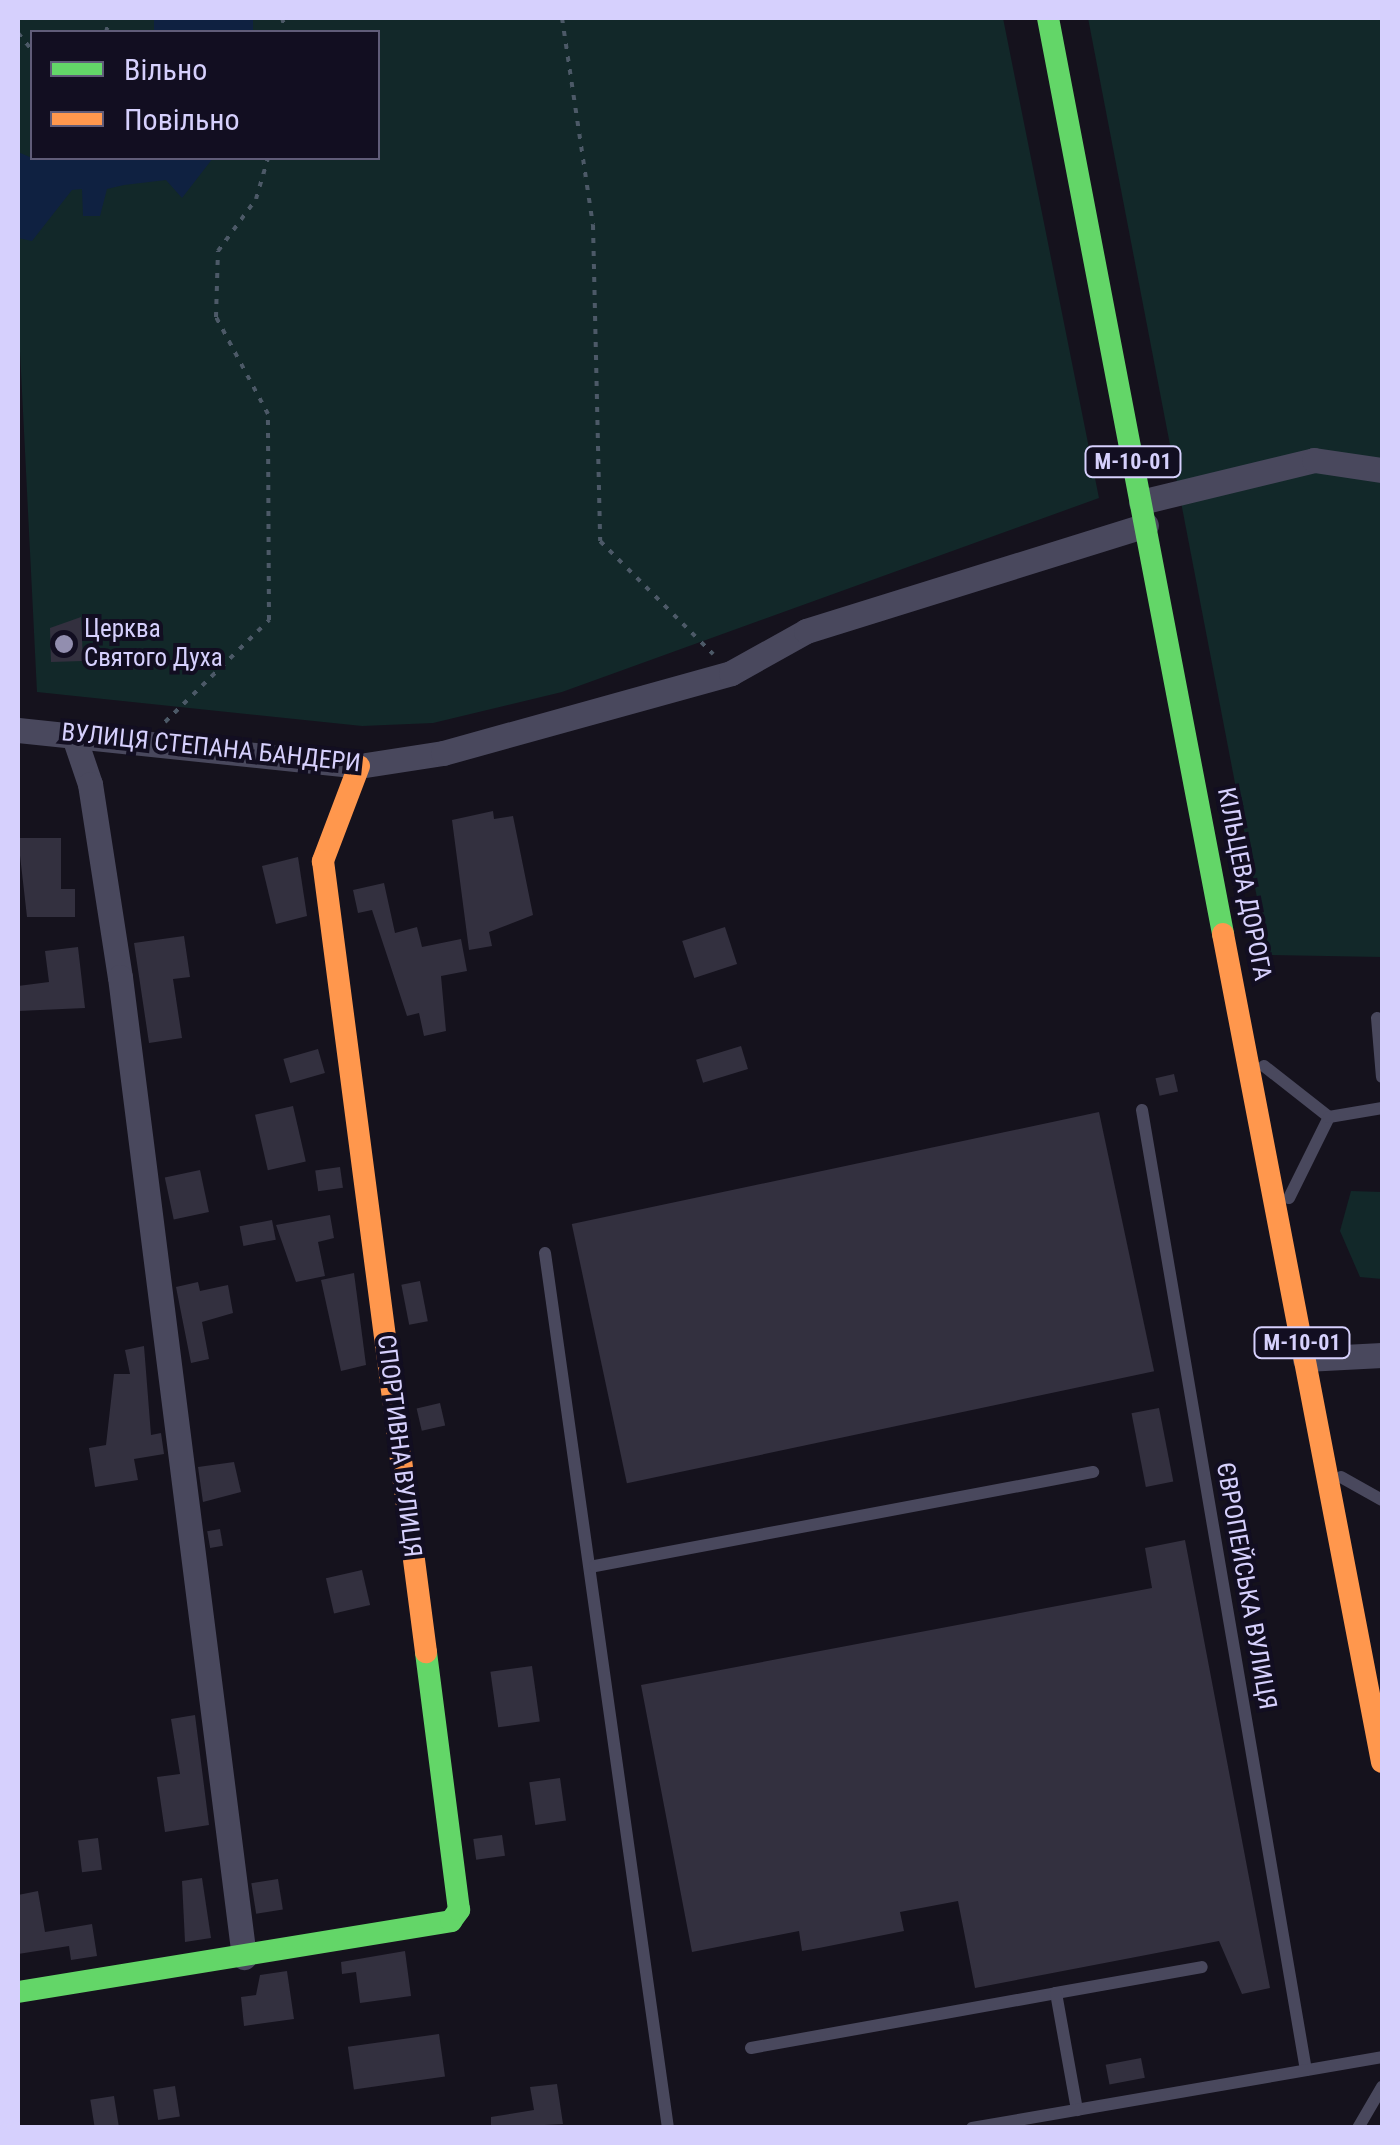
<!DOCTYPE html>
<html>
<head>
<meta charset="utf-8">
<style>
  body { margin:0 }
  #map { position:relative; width:1400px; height:2145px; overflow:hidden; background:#15121d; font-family:"Roboto Condensed",sans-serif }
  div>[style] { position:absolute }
  .green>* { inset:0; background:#122829 }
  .water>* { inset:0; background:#0f2141; transform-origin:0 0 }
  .building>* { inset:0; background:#33303f; transform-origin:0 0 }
  .path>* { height:4px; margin-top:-2px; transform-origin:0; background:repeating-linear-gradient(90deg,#4c5967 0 5px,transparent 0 13px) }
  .lane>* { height:12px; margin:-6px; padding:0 6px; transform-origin:6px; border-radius:6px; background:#49485d }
  .street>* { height:25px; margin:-12.5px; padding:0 12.5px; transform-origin:12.5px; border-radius:12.5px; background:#49485d }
  .fast>* { height:22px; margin:-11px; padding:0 11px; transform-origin:11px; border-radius:11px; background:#63d668 }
  .slow>* { height:22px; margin:-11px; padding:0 11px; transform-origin:11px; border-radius:11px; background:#ff974d }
  .dots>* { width:28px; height:28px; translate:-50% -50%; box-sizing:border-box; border:5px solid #120e21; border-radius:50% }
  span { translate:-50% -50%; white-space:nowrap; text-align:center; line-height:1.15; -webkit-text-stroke:8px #120e21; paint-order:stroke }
  .shield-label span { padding:2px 8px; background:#120e21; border:2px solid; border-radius:8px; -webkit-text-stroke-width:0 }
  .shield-label { font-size:22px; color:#d6d0fd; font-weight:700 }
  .poi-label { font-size:25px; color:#d6d0fd }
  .left { translate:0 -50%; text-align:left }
  .street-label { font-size:25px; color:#d6d0fd }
  .frame { position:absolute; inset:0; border:20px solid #d6d0fd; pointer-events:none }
  .legend { position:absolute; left:30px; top:30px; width:350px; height:130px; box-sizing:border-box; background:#120e21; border:2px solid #605c79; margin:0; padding:12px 18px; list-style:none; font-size:30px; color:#d6d0fd }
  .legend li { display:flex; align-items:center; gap:20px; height:50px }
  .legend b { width:50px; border:2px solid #605c79 }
</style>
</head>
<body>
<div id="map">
  <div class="green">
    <div style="clip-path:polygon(evenodd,18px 18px,1003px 18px,1099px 498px,562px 692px,433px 723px,362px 726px,37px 692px,18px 311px,18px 18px,32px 32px,378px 32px,378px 158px,32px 158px,32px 32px)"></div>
    <div style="clip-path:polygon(1088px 18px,1382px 18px,1382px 957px,1268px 955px)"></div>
    <div style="clip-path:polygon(1351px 1191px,1382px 1192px,1382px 1279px,1360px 1277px,1340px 1231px)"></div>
  </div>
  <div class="water">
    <div style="left:154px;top:18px;width:99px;height:17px"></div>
    <div style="clip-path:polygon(18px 152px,32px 158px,213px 158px,182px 198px,166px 180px,124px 185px,107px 189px,100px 216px,83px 216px,82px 189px,72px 190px,32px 241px,18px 238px)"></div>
  </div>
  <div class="building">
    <div style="clip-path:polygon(81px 617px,83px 661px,51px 662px,50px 628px)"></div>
    <div style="clip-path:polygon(493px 811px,494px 819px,513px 816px,533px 915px,489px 932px,492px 946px,469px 950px,452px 820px)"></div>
    <div style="clip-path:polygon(18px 838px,61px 838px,61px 889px,75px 889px,75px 917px,27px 917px)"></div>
    <div style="clip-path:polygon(298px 857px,307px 916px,276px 924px,262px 866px)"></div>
    <div style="clip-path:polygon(384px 883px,395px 933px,417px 927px,422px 947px,461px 939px,467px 971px,441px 976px,446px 1031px,424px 1036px,419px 1013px,407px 1016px,372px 910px,358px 913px,353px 890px)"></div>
    <div style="left:725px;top:927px;width:39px;height:45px;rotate:72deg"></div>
    <div style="clip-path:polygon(184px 936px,190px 977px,173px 979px,182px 1038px,149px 1043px,134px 943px)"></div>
    <div style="clip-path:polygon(78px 947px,85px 1008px,18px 1011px,18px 986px,49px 982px,45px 951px)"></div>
    <div style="left:741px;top:1046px;width:24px;height:47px;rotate:73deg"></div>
    <div style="left:318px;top:1049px;width:25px;height:36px;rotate:74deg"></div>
    <div style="left:1174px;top:1074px;width:18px;height:19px;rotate:77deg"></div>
    <div style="left:293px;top:1106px;width:57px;height:39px;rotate:77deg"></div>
    <div style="left:1099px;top:1112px;width:265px;height:539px;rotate:78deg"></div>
    <div style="left:340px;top:1167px;width:21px;height:25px;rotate:82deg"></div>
    <div style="left:200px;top:1170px;width:43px;height:36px;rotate:78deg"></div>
    <div style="clip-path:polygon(330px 1215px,334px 1238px,318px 1242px,325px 1276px,296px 1282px,276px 1225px)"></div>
    <div style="left:272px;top:1220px;width:20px;height:33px;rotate:79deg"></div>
    <div style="clip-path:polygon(354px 1273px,366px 1365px,341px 1371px,321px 1280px)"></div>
    <div style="left:420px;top:1281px;width:41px;height:19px;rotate:79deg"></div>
    <div style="clip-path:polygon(198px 1282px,200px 1291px,228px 1285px,233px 1313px,202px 1322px,209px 1359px,191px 1363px,176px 1287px)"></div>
    <div style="clip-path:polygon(144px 1346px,151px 1435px,161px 1433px,164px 1454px,134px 1459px,138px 1480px,95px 1487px,89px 1448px,106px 1445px,114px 1374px,130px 1374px,125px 1350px)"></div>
    <div style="left:440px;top:1403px;width:23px;height:24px;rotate:77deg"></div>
    <div style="left:1159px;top:1408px;width:75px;height:28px;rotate:79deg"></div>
    <div style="clip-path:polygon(234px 1462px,241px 1492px,203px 1502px,198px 1467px)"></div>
    <div style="left:220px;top:1529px;width:17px;height:13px;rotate:80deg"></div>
    <div style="clip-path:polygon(1185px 1540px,1270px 1988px,1242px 1994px,1219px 1941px,975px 1988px,958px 1901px,900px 1912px,904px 1931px,819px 1948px,802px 1951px,799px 1931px,692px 1952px,641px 1685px,1152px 1588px,1145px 1548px)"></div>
    <div style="left:362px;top:1570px;width:36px;height:37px;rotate:77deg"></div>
    <div style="left:532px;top:1666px;width:56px;height:42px;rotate:82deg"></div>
    <div style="clip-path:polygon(195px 1715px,209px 1825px,165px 1832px,157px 1777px,180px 1774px,171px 1719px)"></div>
    <div style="left:560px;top:1778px;width:43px;height:31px;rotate:82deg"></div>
    <div style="left:502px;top:1835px;width:21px;height:29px;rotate:82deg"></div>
    <div style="left:98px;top:1838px;width:32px;height:20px;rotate:83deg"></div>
    <div style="clip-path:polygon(202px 1878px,211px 1938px,185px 1942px,182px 1881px)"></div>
    <div style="left:278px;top:1879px;width:31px;height:27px;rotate:81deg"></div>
    <div style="clip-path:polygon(38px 1891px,45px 1932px,92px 1924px,97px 1956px,71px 1960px,69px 1946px,18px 1954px,18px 1895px)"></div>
    <div style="clip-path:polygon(405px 1951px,411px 1996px,360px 2003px,356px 1972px,342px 1974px,341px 1962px)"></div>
    <div style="clip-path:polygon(287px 1971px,294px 2019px,244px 2026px,241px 1997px,256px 1995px,260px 1975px)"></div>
    <div style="left:439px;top:2034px;width:43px;height:92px;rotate:82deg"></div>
    <div style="left:1141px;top:2058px;width:20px;height:36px;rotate:79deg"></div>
    <div style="clip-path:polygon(557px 2084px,563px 2124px,491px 2128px,491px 2117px,534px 2110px,530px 2087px)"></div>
    <div style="left:175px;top:2086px;width:31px;height:22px;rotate:81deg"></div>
    <div style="left:114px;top:2096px;width:32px;height:24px;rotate:81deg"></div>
  </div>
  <div class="path">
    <div style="left:282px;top:18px;width:15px;rotate:74deg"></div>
    <div style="left:562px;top:18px;width:209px;rotate:81.5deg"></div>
    <div style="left:593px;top:225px;width:316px;rotate:88.7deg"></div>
    <div style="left:600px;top:541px;width:160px;rotate:45deg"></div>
    <div style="left:106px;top:32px;width:15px;rotate:-74deg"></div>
    <div style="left:18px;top:33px;width:22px;rotate:51deg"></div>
    <div style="left:165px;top:722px;width:146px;rotate:-44.4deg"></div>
    <div style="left:269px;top:620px;width:206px;rotate:-90.3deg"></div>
    <div style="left:268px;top:414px;width:110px;rotate:-118.2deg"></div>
    <div style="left:216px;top:317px;width:66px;rotate:-88.3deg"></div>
    <div style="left:218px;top:251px;width:64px;rotate:-53.8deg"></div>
    <div style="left:256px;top:199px;width:43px;rotate:-73.7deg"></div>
  </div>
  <div class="lane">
    <div style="left:1377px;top:1018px;width:59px;rotate:85.2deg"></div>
    <div style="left:1264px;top:1066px;width:83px;rotate:38.1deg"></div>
    <div style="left:1142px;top:1110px;width:974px;rotate:80.31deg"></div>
    <div style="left:1289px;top:1198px;width:90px;rotate:-63.7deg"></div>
    <div style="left:1329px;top:1117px;width:54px;rotate:-9.6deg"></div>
    <div style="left:545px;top:1253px;width:884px;rotate:82deg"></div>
    <div style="left:1341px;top:1477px;width:47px;rotate:29.3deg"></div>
    <div style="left:595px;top:1566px;width:507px;rotate:-10.69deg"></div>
    <div style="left:1056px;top:1993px;width:148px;rotate:-10.1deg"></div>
    <div style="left:751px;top:2048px;width:310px;rotate:-10.2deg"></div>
    <div style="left:1056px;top:1993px;width:119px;rotate:79.8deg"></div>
    <div style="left:972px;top:2128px;width:416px;rotate:-9.8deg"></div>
    <div style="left:1358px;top:2128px;width:48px;rotate:-59.7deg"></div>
  </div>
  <div class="street">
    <div style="left:1141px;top:502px;width:178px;rotate:-13.6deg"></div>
    <div style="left:1314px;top:460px;width:69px;rotate:8.4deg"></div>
    <div style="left:18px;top:730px;width:343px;rotate:6deg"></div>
    <div style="left:359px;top:766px;width:85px;rotate:-8.8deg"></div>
    <div style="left:443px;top:753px;width:299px;rotate:-15.5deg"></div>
    <div style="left:731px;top:673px;width:86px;rotate:-29.2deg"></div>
    <div style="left:806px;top:631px;width:356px;rotate:-17.3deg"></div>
    <div style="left:73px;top:734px;width:53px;rotate:71.2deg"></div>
    <div style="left:90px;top:784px;width:195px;rotate:81.2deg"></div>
    <div style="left:120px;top:977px;width:988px;rotate:82.79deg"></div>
    <div style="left:1305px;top:1359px;width:77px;rotate:-3deg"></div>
  </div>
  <div class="fast">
    <div style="left:1048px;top:18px;width:933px;rotate:79.18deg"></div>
    <div style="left:18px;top:1992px;width:439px;rotate:-9.3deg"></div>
    <div style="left:451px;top:1921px;width:14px;rotate:-54deg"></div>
    <div style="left:459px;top:1910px;width:260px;rotate:-97.3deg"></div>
  </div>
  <div class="slow">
    <div style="left:359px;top:766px;width:102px;rotate:110.8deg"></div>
    <div style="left:323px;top:861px;width:798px;rotate:82.58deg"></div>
    <div style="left:1223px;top:934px;width:843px;rotate:79.13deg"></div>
  </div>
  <div class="dots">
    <div style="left:64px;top:644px;background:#928eaf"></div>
  </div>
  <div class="shield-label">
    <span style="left:1133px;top:462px">М-10-01</span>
    <span style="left:1302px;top:1343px">М-10-01</span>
  </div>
  <div class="poi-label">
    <span class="left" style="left:84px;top:644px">Церква<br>Святого Духа</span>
  </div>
  <div class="street-label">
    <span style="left:211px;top:748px;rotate:6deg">ВУЛИЦЯ СТЕПАНА БАНДЕРИ</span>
    <span style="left:1244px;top:884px;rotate:79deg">КІЛЬЦЕВА ДОРОГА</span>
    <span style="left:399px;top:1446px;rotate:83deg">СПОРТИВНА ВУЛИЦЯ</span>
    <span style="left:1246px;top:1586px;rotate:80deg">ЄВРОПЕЙСЬКА ВУЛИЦЯ</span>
  </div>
  <div class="frame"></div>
  <ul class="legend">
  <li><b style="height:12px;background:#63d668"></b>Вільно</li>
  <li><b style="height:12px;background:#ff974d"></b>Повільно</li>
  </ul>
</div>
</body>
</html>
